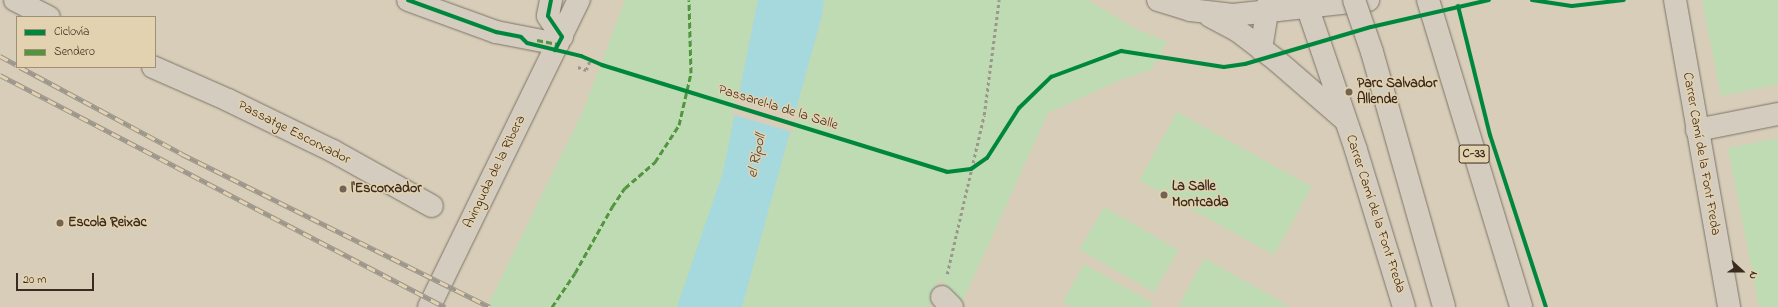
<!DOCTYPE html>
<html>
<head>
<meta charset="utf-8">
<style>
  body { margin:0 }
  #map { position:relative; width:1778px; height:307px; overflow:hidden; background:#d8cdb8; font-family:"Indie Flower",sans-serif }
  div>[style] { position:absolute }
  .green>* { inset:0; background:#bedbb4; transform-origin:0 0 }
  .water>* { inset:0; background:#a5d9dd }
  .pier>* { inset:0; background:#d8cdb8; transform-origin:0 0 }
  .path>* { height:2.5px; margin-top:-1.25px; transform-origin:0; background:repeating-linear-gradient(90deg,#9c968b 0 3px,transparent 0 6px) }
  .roads { filter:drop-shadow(0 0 1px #7d7468) drop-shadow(0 0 1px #7d7468) }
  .minor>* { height:22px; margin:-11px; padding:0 11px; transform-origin:11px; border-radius:11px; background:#d3ccbf }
  .motorway>* { height:22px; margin:-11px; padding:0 11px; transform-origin:11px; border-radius:11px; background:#d3ccbf }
  .rail>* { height:4.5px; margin-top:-2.25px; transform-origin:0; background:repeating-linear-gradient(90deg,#e3d2af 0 9px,#9c968b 0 18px); box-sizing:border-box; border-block:1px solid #9c968b }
  .bridges { filter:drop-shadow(0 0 1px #7d7468) drop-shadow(0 0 1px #7d7468) }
  .motorway-bridge>* { height:22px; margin:-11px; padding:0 11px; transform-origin:11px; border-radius:11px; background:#d3ccbf }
  .quiet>* { height:3px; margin-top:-1.5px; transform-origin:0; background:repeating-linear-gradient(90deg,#51953d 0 6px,transparent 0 9px) }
  .cycleway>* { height:4px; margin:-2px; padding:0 2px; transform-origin:2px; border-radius:2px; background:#00873e }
  .dots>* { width:11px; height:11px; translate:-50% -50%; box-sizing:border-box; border:2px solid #e3d2af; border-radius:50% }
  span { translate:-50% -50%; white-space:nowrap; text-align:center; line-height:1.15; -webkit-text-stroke:3px #e3d2af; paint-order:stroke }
  .shield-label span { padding:1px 3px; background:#e3d2af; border:1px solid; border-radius:3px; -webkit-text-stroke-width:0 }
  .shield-label { font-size:13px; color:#3b2a1e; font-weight:700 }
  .poi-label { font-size:14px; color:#3b2a1e; font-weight:700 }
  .left { translate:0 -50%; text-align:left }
  .street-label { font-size:14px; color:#3b2a1e }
  .water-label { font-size:15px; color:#433c33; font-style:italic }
  .legend { position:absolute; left:16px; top:16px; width:140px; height:52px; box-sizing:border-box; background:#e3d2af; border:1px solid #a08f75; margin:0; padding:5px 7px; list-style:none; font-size:12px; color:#3b2a1e }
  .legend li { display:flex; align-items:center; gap:8px; height:20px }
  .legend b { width:20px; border:1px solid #a08f75 }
  .north { position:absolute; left:1722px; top:251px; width:40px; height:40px; -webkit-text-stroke:3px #e3d2af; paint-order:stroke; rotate:111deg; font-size:11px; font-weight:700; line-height:16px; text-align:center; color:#3b2a1e }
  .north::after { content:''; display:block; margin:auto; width:14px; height:18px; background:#3b2a1e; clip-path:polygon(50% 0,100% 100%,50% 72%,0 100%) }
  .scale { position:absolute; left:16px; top:273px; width:78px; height:18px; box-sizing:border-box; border:2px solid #3b2a1e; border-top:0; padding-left:5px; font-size:12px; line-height:14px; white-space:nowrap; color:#3b2a1e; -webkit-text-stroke:3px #e3d2af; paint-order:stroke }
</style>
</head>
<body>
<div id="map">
  <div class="green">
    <div style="clip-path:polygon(625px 0,758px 0,723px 172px,679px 303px,677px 307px,487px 307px,583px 111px)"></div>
    <div style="clip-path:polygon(824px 0,1088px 0,1134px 28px,1167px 42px,1151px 70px,1118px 81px,1048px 113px,960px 307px,958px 307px,939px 277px,930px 307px,742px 307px,822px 15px)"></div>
    <div style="clip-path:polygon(1702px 0,1778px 0,1778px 84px,1721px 96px)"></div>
    <div style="left:1177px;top:112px;width:154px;height:78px;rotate:29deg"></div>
    <div style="clip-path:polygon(1778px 138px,1778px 307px,1759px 307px,1728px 148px)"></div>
    <div style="left:1104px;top:207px;width:86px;height:49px;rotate:30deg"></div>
    <div style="clip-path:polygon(1204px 258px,1291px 307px,1292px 307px,1178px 307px)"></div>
    <div style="clip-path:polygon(1084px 264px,1153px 303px,1151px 307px,1072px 307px,1063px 302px)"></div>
  </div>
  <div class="water">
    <div style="clip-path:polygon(758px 0,824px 0,822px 15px,742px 307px,677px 307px,723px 172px)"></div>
  </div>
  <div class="pier">
    <div style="left:736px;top:98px;width:64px;height:17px;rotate:16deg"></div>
  </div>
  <div class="path">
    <div style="left:578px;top:67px;width:9px;rotate:21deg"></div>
    <div style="left:586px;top:70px;width:11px;rotate:-68deg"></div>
    <div style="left:947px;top:274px;width:163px;rotate:-76.9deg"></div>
    <div style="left:984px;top:115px;width:116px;rotate:-82.6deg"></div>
  </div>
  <div class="roads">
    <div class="minor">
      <div style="left:15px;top:0;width:38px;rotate:27deg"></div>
      <div style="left:408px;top:0;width:94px;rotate:20deg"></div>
      <div style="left:496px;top:32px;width:63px;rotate:11deg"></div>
      <div style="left:551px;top:0;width:16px;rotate:101deg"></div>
      <div style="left:548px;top:16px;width:25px;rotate:56deg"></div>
      <div style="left:1158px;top:0;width:34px;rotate:17deg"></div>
      <div style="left:1190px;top:10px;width:43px;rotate:6.6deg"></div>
      <div style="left:1233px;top:15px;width:136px;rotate:-6.3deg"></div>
      <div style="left:1305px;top:0;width:158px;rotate:71.2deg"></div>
      <div style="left:1356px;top:150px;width:164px;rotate:73deg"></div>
      <div style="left:1675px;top:0;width:312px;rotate:80deg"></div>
      <div style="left:1210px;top:16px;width:32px;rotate:28deg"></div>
      <div style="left:1238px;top:31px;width:48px;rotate:37.3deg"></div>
      <div style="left:1276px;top:60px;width:90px;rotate:40.9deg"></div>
      <div style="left:1261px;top:49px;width:50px;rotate:-80.7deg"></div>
      <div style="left:153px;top:67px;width:82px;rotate:23.7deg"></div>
      <div style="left:228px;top:100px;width:117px;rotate:25.9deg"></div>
      <div style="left:333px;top:151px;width:113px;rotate:29.1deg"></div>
      <div style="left:1697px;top:130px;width:83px;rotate:-11.2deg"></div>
      <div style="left:942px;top:297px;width:14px;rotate:45deg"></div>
      <div style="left:429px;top:307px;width:342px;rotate:-64deg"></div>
    </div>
    <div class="motorway">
      <div style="left:1428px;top:0;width:321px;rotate:73.1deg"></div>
    </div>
  </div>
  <div class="rail">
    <div style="left:0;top:56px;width:19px;rotate:28deg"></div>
    <div style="left:20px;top:67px;width:184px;rotate:28.2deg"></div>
    <div style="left:182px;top:154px;width:344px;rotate:26.4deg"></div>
    <div style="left:0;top:75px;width:502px;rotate:27.54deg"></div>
  </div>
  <div class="bridges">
    <div class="motorway-bridge">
      <div style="left:1354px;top:0;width:55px;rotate:70.9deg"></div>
      <div style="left:1372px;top:52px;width:265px;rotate:74.2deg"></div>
    </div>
  </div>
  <div class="quiet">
    <div style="left:537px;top:40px;width:21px;rotate:11deg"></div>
    <div style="left:552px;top:307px;width:41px;rotate:-55.9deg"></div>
    <div style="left:575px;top:273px;width:76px;rotate:-60.7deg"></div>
    <div style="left:612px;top:207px;width:23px;rotate:-56deg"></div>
    <div style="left:625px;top:188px;width:40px;rotate:-41deg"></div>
    <div style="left:655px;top:162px;width:44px;rotate:-57deg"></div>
    <div style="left:679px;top:125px;width:53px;rotate:-77deg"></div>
    <div style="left:691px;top:73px;width:73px;rotate:-91.6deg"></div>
  </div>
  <div class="cycleway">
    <div style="left:408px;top:0;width:94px;rotate:20deg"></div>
    <div style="left:496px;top:32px;width:25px;rotate:11deg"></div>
    <div style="left:521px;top:37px;width:8px;rotate:45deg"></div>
    <div style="left:527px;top:43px;width:56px;rotate:13.5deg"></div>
    <div style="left:581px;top:56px;width:23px;rotate:23deg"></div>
    <div style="left:602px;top:65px;width:361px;rotate:17.2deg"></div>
    <div style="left:947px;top:172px;width:24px;rotate:-7deg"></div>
    <div style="left:971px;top:169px;width:19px;rotate:-35deg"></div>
    <div style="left:987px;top:158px;width:59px;rotate:-57.4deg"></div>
    <div style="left:1019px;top:108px;width:45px;rotate:-44.1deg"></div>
    <div style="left:1051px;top:77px;width:75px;rotate:-20.4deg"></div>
    <div style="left:1121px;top:51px;width:104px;rotate:8.8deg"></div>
    <div style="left:1224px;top:67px;width:21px;rotate:-8deg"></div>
    <div style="left:1245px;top:64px;width:131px;rotate:-16.4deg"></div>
    <div style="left:1371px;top:27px;width:121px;rotate:-12.9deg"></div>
    <div style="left:551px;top:0;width:16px;rotate:101deg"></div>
    <div style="left:548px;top:16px;width:25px;rotate:56deg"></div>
    <div style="left:562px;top:37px;width:15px;rotate:118deg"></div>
    <div style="left:1532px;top:0;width:40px;rotate:8.5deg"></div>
    <div style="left:1572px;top:6px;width:52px;rotate:-6.6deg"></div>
    <div style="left:1458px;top:6px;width:133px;rotate:76.1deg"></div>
    <div style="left:1490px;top:135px;width:181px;rotate:72deg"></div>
  </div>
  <div class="dots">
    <div style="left:1349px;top:92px;background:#726354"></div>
    <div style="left:343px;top:189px;background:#726354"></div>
    <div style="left:1164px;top:195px;background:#726354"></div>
    <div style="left:60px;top:223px;background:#726354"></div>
  </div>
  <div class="shield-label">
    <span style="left:1474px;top:154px">C-33</span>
  </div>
  <div class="poi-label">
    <span class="left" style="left:1357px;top:92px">Parc Salvador<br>Allende</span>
    <span class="left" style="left:1172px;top:195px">La Salle<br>Montcada</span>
    <span class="left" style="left:351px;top:189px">l'Escorxador</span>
    <span class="left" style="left:68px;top:223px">Escola Reixac</span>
  </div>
  <div class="street-label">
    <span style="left:778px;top:108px;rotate:17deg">Passarel·la de la Salle</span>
    <span style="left:294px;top:133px;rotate:27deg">Passatge Escorxador</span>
    <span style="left:1701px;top:154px;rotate:80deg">Carrer Camí de la Font Freda</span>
    <span style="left:495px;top:172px;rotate:-64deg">Avinguda de la Ribera</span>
    <span style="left:1375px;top:214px;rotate:72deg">Carrer Camí de la Font Freda</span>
  </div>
  <div class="water-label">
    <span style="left:757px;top:156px;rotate:-78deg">el Ripoll</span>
  </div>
  <ul class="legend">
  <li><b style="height:5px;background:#00873e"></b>Ciclovía</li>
  <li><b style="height:5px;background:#51953d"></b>Sendero</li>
  </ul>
  <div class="north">N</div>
  <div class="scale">20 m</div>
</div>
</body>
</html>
